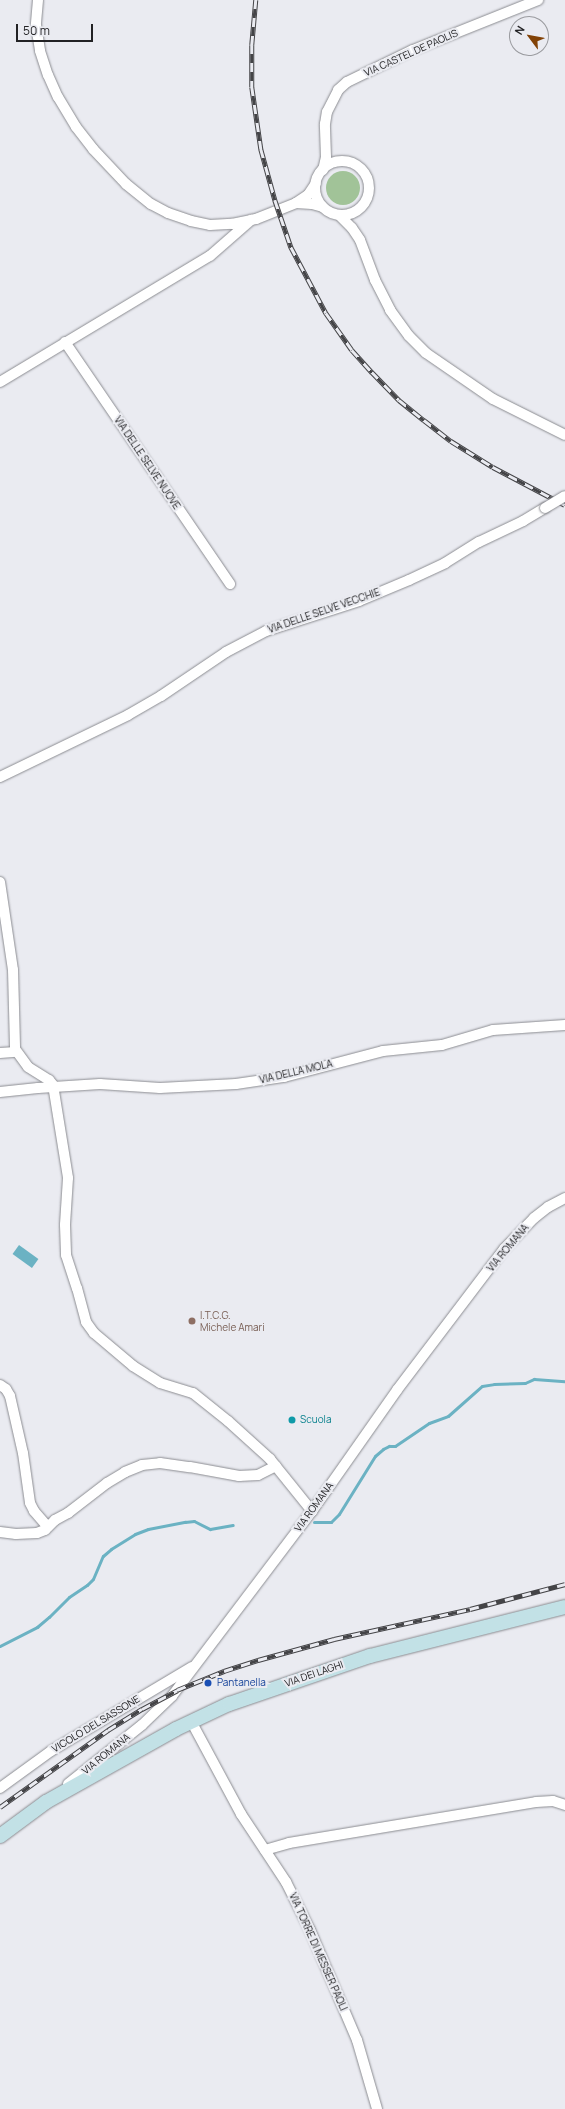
<!DOCTYPE html>
<html>
<head>
<meta charset="utf-8">
<style>
  body { margin:0 }
  #map { position:relative; width:565px; height:2109px; overflow:hidden; background:#eaebf1; font-family:Manrope,sans-serif }
  div>[style] { position:absolute }
  .green>* { inset:0; background:#a1c398 }
  .round { border-radius:50% }
  .water>* { inset:0; background:#6bb2c3; transform-origin:0 0 }
  .stream>* { height:3px; margin:-1.5px; padding:0 1.5px; transform-origin:1.5px; border-radius:1.5px; background:#6bb2c3 }
  .roads { filter:drop-shadow(0 0 1px #8b8c91) drop-shadow(0 0 1px #8b8c91) }
  .street>* { height:10px; margin:-5px; padding:0 5px; transform-origin:5px; border-radius:5px; background:#fff }
  .street>.ring { margin:-5px; padding:0; box-sizing:content-box; background:none; border:10px solid #fff; border-radius:50% }
  .secondary>* { height:14px; margin:-7px; padding:0 7px; transform-origin:7px; border-radius:7px; background:#c2e1e6 }
  .rail>* { height:4.5px; margin-top:-2.25px; transform-origin:0; background:repeating-linear-gradient(90deg,#eaebf1 0 9px,#444447 0 18px); box-sizing:border-box; border-block:1px solid #444447 }
  .bridges { filter:drop-shadow(0 0 1px #8b8c91) drop-shadow(0 0 1px #8b8c91) }
  .street-bridge>* { height:10px; margin:-5px; padding:0 5px; transform-origin:5px; border-radius:5px; background:#fff }
  .dots>* { width:11px; height:11px; translate:-50% -50%; box-sizing:border-box; border:2px solid #eaebf1; border-radius:50% }
  span { translate:-50% -50%; white-space:nowrap; text-align:center; line-height:1.15; -webkit-text-stroke:4px #eaebf1; paint-order:stroke }
  .street-label { font-size:10px; color:#222224 }
  .education-label { font-size:10px; color:#785e54 }
  .left { translate:0 -50%; text-align:left }
  .culture-label { font-size:10px; color:#0d838f }
  .transit-label { font-size:10px; color:#164399 }
  .north { position:absolute; left:509px; top:16px; width:40px; height:40px; box-sizing:border-box; background:#eaebf1; border:1px solid #9a9b9f; border-radius:50%; rotate:302deg; font-size:11px; font-weight:700; line-height:16px; text-align:center; color:#222224 }
  .north::after { content:''; display:block; margin:auto; width:14px; height:18px; background:#824207; clip-path:polygon(50% 0,100% 100%,50% 72%,0 100%) }
  .scale { position:absolute; left:16px; top:24px; width:77px; height:18px; box-sizing:border-box; border:2px solid #222224; border-top:0; padding-left:5px; font-size:12px; line-height:14px; white-space:nowrap; color:#222224; -webkit-text-stroke:3px #eaebf1; paint-order:stroke }
</style>
</head>
<body>
<div id="map">
  <div class="green">
    <div class="round" style="left:326px;top:171px;width:34px;height:34px"></div>
  </div>
  <div class="water">
    <div style="left:19px;top:1245px;width:24px;height:11px;rotate:36deg"></div>
  </div>
  <div class="stream">
    <div style="left:314px;top:1522px;width:17px"></div>
    <div style="left:331px;top:1522px;width:11px;rotate:-45deg"></div>
    <div style="left:339px;top:1514px;width:68px;rotate:-58.2deg"></div>
    <div style="left:375px;top:1456px;width:11px;rotate:-41deg"></div>
    <div style="left:383px;top:1449px;width:7px;rotate:-27deg"></div>
    <div style="left:389px;top:1446px;width:6px"></div>
    <div style="left:395px;top:1446px;width:41px;rotate:-34.1deg"></div>
    <div style="left:429px;top:1423px;width:20px;rotate:-20deg"></div>
    <div style="left:448px;top:1416px;width:45px;rotate:-41.4deg"></div>
    <div style="left:482px;top:1386px;width:12px;rotate:-9deg"></div>
    <div style="left:494px;top:1384px;width:31px;rotate:-2deg"></div>
    <div style="left:525px;top:1383px;width:10px;rotate:-24deg"></div>
    <div style="left:534px;top:1379px;width:31px;rotate:4deg"></div>
    <div style="left:0;top:1646px;width:42px;rotate:-27.2deg"></div>
    <div style="left:37px;top:1627px;width:16px;rotate:-40deg"></div>
    <div style="left:49px;top:1617px;width:28px;rotate:-45deg"></div>
    <div style="left:69px;top:1597px;width:22px;rotate:-34deg"></div>
    <div style="left:87px;top:1585px;width:8px;rotate:-45deg"></div>
    <div style="left:93px;top:1579px;width:25px;rotate:-67deg"></div>
    <div style="left:103px;top:1556px;width:11px;rotate:-41deg"></div>
    <div style="left:111px;top:1549px;width:28px;rotate:-32deg"></div>
    <div style="left:135px;top:1534px;width:14px;rotate:-21deg"></div>
    <div style="left:148px;top:1529px;width:38px;rotate:-11deg"></div>
    <div style="left:185px;top:1522px;width:9px;rotate:-6deg"></div>
    <div style="left:194px;top:1521px;width:18px;rotate:27deg"></div>
    <div style="left:210px;top:1529px;width:23px;rotate:-10deg"></div>
  </div>
  <div class="roads">
    <div class="street">
      <div style="left:38px;top:0;width:25px;rotate:95deg"></div>
      <div style="left:36px;top:25px;width:26px;rotate:81deg"></div>
      <div style="left:40px;top:51px;width:25px;rotate:72deg"></div>
      <div style="left:48px;top:75px;width:24px;rotate:66deg"></div>
      <div style="left:58px;top:97px;width:35px;rotate:59deg"></div>
      <div style="left:76px;top:127px;width:28px;rotate:52deg"></div>
      <div style="left:93px;top:149px;width:48px;rotate:46.7deg"></div>
      <div style="left:126px;top:184px;width:32px;rotate:39deg"></div>
      <div style="left:151px;top:204px;width:19px;rotate:28deg"></div>
      <div style="left:168px;top:213px;width:24px;rotate:19deg"></div>
      <div style="left:191px;top:221px;width:19px;rotate:12deg"></div>
      <div style="left:210px;top:225px;width:22px;rotate:-3deg"></div>
      <div style="left:232px;top:224px;width:25px;rotate:-12deg"></div>
      <div style="left:256px;top:219px;width:43px;rotate:-21.8deg"></div>
      <div style="left:296px;top:203px;width:14px;rotate:-34deg"></div>
      <div style="left:308px;top:195px;width:14px;rotate:-56deg"></div>
      <div class="ring" style="left:315px;top:161px;width:44px;height:44px"></div>
      <div style="left:323px;top:170px;width:13px;rotate:-77deg"></div>
      <div style="left:326px;top:157px;width:33px;rotate:-92deg"></div>
      <div style="left:325px;top:124px;width:12px;rotate:-81deg"></div>
      <div style="left:327px;top:112px;width:25px;rotate:-63deg"></div>
      <div style="left:338px;top:90px;width:12px;rotate:-42deg"></div>
      <div style="left:347px;top:82px;width:73px;rotate:-25.9deg"></div>
      <div style="left:413px;top:50px;width:135px;rotate:-21.8deg"></div>
      <div style="left:296px;top:203px;width:16px;rotate:4deg"></div>
      <div style="left:312px;top:204px;width:11px;rotate:15deg"></div>
      <div style="left:339px;top:215px;width:18px;rotate:45deg"></div>
      <div style="left:352px;top:228px;width:14px;rotate:56deg"></div>
      <div style="left:360px;top:240px;width:43px;rotate:69.4deg"></div>
      <div style="left:375px;top:280px;width:34px;rotate:63deg"></div>
      <div style="left:390px;top:310px;width:32px;rotate:54deg"></div>
      <div style="left:409px;top:336px;width:24px;rotate:45deg"></div>
      <div style="left:426px;top:353px;width:81px;rotate:34.5deg"></div>
      <div style="left:493px;top:399px;width:80px;rotate:26.6deg"></div>
      <div style="left:65px;top:342px;width:293px;rotate:55.7deg"></div>
      <div style="left:0;top:382px;width:245px;rotate:-31deg"></div>
      <div style="left:210px;top:256px;width:55px;rotate:-41.3deg"></div>
      <div style="left:0;top:777px;width:142px;rotate:-25.8deg"></div>
      <div style="left:128px;top:715px;width:38px;rotate:-30deg"></div>
      <div style="left:161px;top:696px;width:78px;rotate:-34.1deg"></div>
      <div style="left:226px;top:652px;width:45px;rotate:-27.7deg"></div>
      <div style="left:266px;top:631px;width:98px;rotate:-17.9deg"></div>
      <div style="left:359px;top:601px;width:54px;rotate:-22.8deg"></div>
      <div style="left:409px;top:580px;width:40px;rotate:-25deg"></div>
      <div style="left:445px;top:563px;width:40px;rotate:-32deg"></div>
      <div style="left:479px;top:542px;width:49px;rotate:-25.5deg"></div>
      <div style="left:523px;top:521px;width:26px;rotate:-31deg"></div>
      <div style="left:0;top:882px;width:89px;rotate:81.6deg"></div>
      <div style="left:13px;top:970px;width:79px;rotate:88.5deg"></div>
      <div style="left:15px;top:1049px;width:22px;rotate:54deg"></div>
      <div style="left:28px;top:1067px;width:25px;rotate:32deg"></div>
      <div style="left:49px;top:1080px;width:6px;rotate:51deg"></div>
      <div style="left:53px;top:1085px;width:94px;rotate:80.8deg"></div>
      <div style="left:68px;top:1178px;width:47px;rotate:93.7deg"></div>
      <div style="left:65px;top:1225px;width:30px;rotate:88deg"></div>
      <div style="left:66px;top:1255px;width:35px;rotate:72deg"></div>
      <div style="left:77px;top:1288px;width:35px;rotate:75deg"></div>
      <div style="left:86px;top:1322px;width:14px;rotate:54deg"></div>
      <div style="left:94px;top:1333px;width:51px;rotate:40.2deg"></div>
      <div style="left:133px;top:1366px;width:32px;rotate:32deg"></div>
      <div style="left:160px;top:1383px;width:34px;rotate:17deg"></div>
      <div style="left:193px;top:1393px;width:45px;rotate:38.7deg"></div>
      <div style="left:228px;top:1421px;width:57px;rotate:42.1deg"></div>
      <div style="left:270px;top:1459px;width:67px;rotate:51.1deg"></div>
      <div style="left:0;top:1053px;width:16px;rotate:-4deg"></div>
      <div style="left:0;top:1092px;width:38px;rotate:-6deg"></div>
      <div style="left:38px;top:1088px;width:62px;rotate:-3.7deg"></div>
      <div style="left:100px;top:1084px;width:60px;rotate:3.8deg"></div>
      <div style="left:160px;top:1088px;width:76px;rotate:-3deg"></div>
      <div style="left:236px;top:1084px;width:49px;rotate:-8.3deg"></div>
      <div style="left:284px;top:1077px;width:102px;rotate:-14.7deg"></div>
      <div style="left:383px;top:1051px;width:59px;rotate:-5.8deg"></div>
      <div style="left:442px;top:1045px;width:53px;rotate:-16.4deg"></div>
      <div style="left:493px;top:1030px;width:72px;rotate:-4deg"></div>
      <div style="left:0;top:1385px;width:7px;rotate:34deg"></div>
      <div style="left:6px;top:1389px;width:8px;rotate:60deg"></div>
      <div style="left:10px;top:1396px;width:58px;rotate:77.2deg"></div>
      <div style="left:23px;top:1453px;width:50px;rotate:82deg"></div>
      <div style="left:30px;top:1503px;width:9px;rotate:63deg"></div>
      <div style="left:34px;top:1511px;width:21px;rotate:49deg"></div>
      <div style="left:0;top:1532px;width:16px;rotate:7deg"></div>
      <div style="left:16px;top:1534px;width:21px;rotate:-3deg"></div>
      <div style="left:37px;top:1533px;width:9px;rotate:-21deg"></div>
      <div style="left:45px;top:1530px;width:14px;rotate:-45deg"></div>
      <div style="left:55px;top:1520px;width:15px;rotate:-28deg"></div>
      <div style="left:68px;top:1513px;width:49px;rotate:-37.6deg"></div>
      <div style="left:107px;top:1483px;width:21px;rotate:-31deg"></div>
      <div style="left:125px;top:1472px;width:18px;rotate:-22deg"></div>
      <div style="left:142px;top:1465px;width:18px;rotate:-6deg"></div>
      <div style="left:160px;top:1463px;width:30px;rotate:8deg"></div>
      <div style="left:190px;top:1467px;width:50px;rotate:10.4deg"></div>
      <div style="left:239px;top:1476px;width:19px;rotate:-3deg"></div>
      <div style="left:258px;top:1475px;width:20px;rotate:-27deg"></div>
      <div style="left:191px;top:1721px;width:106px;rotate:61.7deg"></div>
      <div style="left:241px;top:1814px;width:82px;rotate:56.5deg"></div>
      <div style="left:286px;top:1882px;width:54px;rotate:63.4deg"></div>
      <div style="left:310px;top:1930px;width:120px;rotate:66.9deg"></div>
      <div style="left:357px;top:2040px;width:72px;rotate:73.8deg"></div>
      <div style="left:68px;top:1784px;width:95px;rotate:-38.6deg"></div>
      <div style="left:142px;top:1725px;width:42px;rotate:-44deg"></div>
      <div style="left:172px;top:1696px;width:232px;rotate:-52.9deg"></div>
      <div style="left:312px;top:1511px;width:148px;rotate:-54.9deg"></div>
      <div style="left:397px;top:1390px;width:177px;rotate:-52.8deg"></div>
      <div style="left:504px;top:1249px;width:43px;rotate:-45.9deg"></div>
      <div style="left:534px;top:1218px;width:18px;rotate:-38deg"></div>
      <div style="left:548px;top:1207px;width:19px;rotate:-28deg"></div>
      <div style="left:0;top:1788px;width:63px;rotate:-36deg"></div>
      <div style="left:51px;top:1751px;width:164px;rotate:-30.8deg"></div>
      <div style="left:265px;top:1850px;width:25px;rotate:-16deg"></div>
      <div style="left:289px;top:1843px;width:250px;rotate:-9.4deg"></div>
      <div style="left:536px;top:1802px;width:17px;rotate:-3deg"></div>
      <div style="left:553px;top:1801px;width:13px;rotate:18deg"></div>
    </div>
    <div class="secondary">
      <div style="left:0;top:1836px;width:57px;rotate:-36.5deg"></div>
      <div style="left:46px;top:1802px;width:149px;rotate:-29.3deg"></div>
      <div style="left:176px;top:1729px;width:59px;rotate:-25.3deg"></div>
      <div style="left:229px;top:1704px;width:149px;rotate:-18.8deg"></div>
      <div style="left:370px;top:1656px;width:201px;rotate:-14.1deg"></div>
    </div>
  </div>
  <div class="rail">
    <div style="left:256px;top:0;width:45px;rotate:95.1deg"></div>
    <div style="left:252px;top:45px;width:42px;rotate:90deg"></div>
    <div style="left:252px;top:87px;width:63px;rotate:81.7deg"></div>
    <div style="left:261px;top:149px;width:53px;rotate:74.6deg"></div>
    <div style="left:275px;top:200px;width:50px;rotate:71.2deg"></div>
    <div style="left:291px;top:247px;width:75px;rotate:62.1deg"></div>
    <div style="left:326px;top:313px;width:45px;rotate:54.9deg"></div>
    <div style="left:352px;top:350px;width:30px;rotate:48deg"></div>
    <div style="left:372px;top:372px;width:39px;rotate:46deg"></div>
    <div style="left:399px;top:400px;width:32px;rotate:39deg"></div>
    <div style="left:424px;top:420px;width:34px;rotate:38deg"></div>
    <div style="left:451px;top:441px;width:49px;rotate:31.8deg"></div>
    <div style="left:493px;top:467px;width:81px;rotate:27.8deg"></div>
    <div style="left:0;top:1807px;width:133px;rotate:-35.5deg"></div>
    <div style="left:108px;top:1730px;width:40px;rotate:-32deg"></div>
    <div style="left:142px;top:1709px;width:40px;rotate:-28deg"></div>
    <div style="left:177px;top:1690px;width:51px;rotate:-22deg"></div>
    <div style="left:224px;top:1671px;width:36px;rotate:-18deg"></div>
    <div style="left:258px;top:1660px;width:79px;rotate:-15.4deg"></div>
    <div style="left:334px;top:1639px;width:139px;rotate:-12.4deg"></div>
    <div style="left:470px;top:1609px;width:98px;rotate:-14.7deg"></div>
  </div>
  <div class="bridges">
    <div class="street-bridge">
      <div style="left:545px;top:508px;width:23px;rotate:-31deg"></div>
    </div>
  </div>
  <div class="dots">
    <div style="left:192px;top:1321px;background:#8d6e63"></div>
    <div style="left:292px;top:1420px;background:#0f9aa8"></div>
    <div style="left:208px;top:1683px;background:#1a4fb4"></div>
  </div>
  <div class="street-label">
    <span style="left:411px;top:53px;rotate:-24deg">VIA CASTEL DE PAOLIS</span>
    <span style="left:147px;top:463px;rotate:56deg">VIA DELLE SELVE NUOVE</span>
    <span style="left:324px;top:611px;rotate:-19deg">VIA DELLE SELVE VECCHIE</span>
    <span style="left:296px;top:1072px;rotate:-13deg">VIA DELLA MOLA</span>
    <span style="left:508px;top:1248px;rotate:-50deg">VIA ROMANA</span>
    <span style="left:314px;top:1507px;rotate:-54deg">VIA ROMANA</span>
    <span style="left:314px;top:1674px;rotate:-19deg">VIA DEI LAGHI</span>
    <span style="left:96px;top:1724px;rotate:-31deg">VICOLO DEL SASSONE</span>
    <span style="left:106px;top:1754px;rotate:-39deg">VIA ROMANA</span>
    <span style="left:318px;top:1952px;rotate:66deg">VIA TORRE DI MESSER PAOLI</span>
  </div>
  <div class="education-label">
    <span class="left" style="left:200px;top:1321px">I.T.C.G.<br>Michele Amari</span>
  </div>
  <div class="culture-label">
    <span class="left" style="left:300px;top:1420px">Scuola</span>
  </div>
  <div class="transit-label">
    <span class="left" style="left:217px;top:1683px">Pantanella</span>
  </div>
  <div class="north">N</div>
  <div class="scale">50 m</div>
</div>
</body>
</html>
